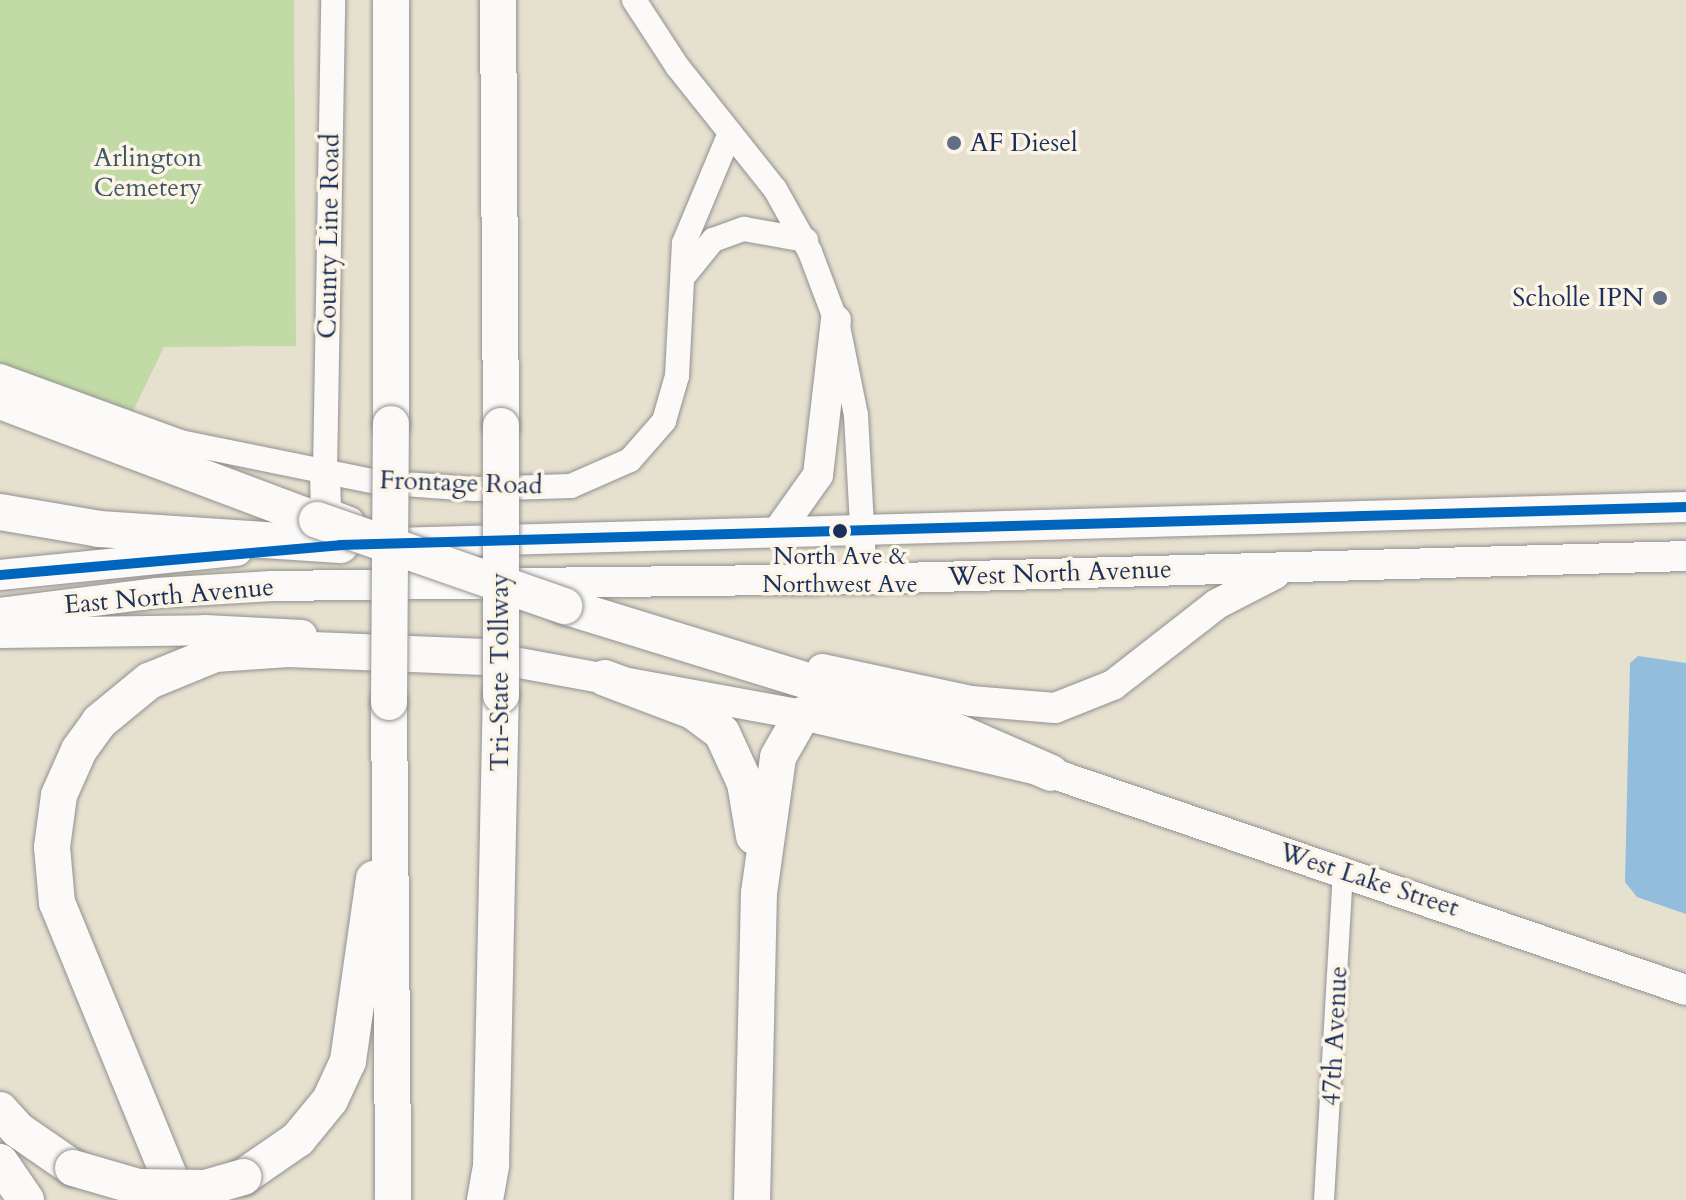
<!DOCTYPE html>
<html>
<head>
<meta charset="utf-8">
<style>
  body { margin:0 }
  #map { position:relative; width:1686px; height:1200px; overflow:hidden; background:#e6e0cf; font-family:Cardo,serif }
  div>[style] { position:absolute }
  .green>* { inset:0; background:#c2daa6 }
  .water>* { inset:0; background:#92bddc }
  .roads { filter:drop-shadow(0 0 2px #919190) drop-shadow(0 0 2px #919190) }
  .minor>* { height:20px; margin:-10px; padding:0 10px; transform-origin:10px; border-radius:10px; background:#fbfaf8 }
  .tertiary>* { height:24px; margin:-12px; padding:0 12px; transform-origin:12px; border-radius:12px; background:#fbfaf8 }
  .primary>* { height:30px; margin:-15px; padding:0 15px; transform-origin:15px; border-radius:15px; background:#fbfaf8 }
  .motorway>* { height:36px; margin:-18px; padding:0 18px; transform-origin:18px; border-radius:18px; background:#fbfaf8 }
  .bridges { filter:drop-shadow(0 0 2px #919190) drop-shadow(0 0 2px #919190) }
  .motorway-bridge>* { height:36px; margin:-18px; padding:0 18px; transform-origin:18px; border-radius:18px; background:#fbfaf8 }
  .bus-1>* { height:10px; margin:-5px; padding:0 5px; transform-origin:5px; border-radius:5px; background:#0065bd }
  .dots>* { width:22px; height:22px; translate:-50% -50%; box-sizing:border-box; border:4px solid #fcf5e5; border-radius:50% }
  span { translate:-50% -50%; white-space:nowrap; text-align:center; line-height:1.15; -webkit-text-stroke:7px #fcf5e5; paint-order:stroke }
  .bus-label { font-size:24px; color:#1b2f5e }
  .poi-label { font-size:26px; color:#1b2f5e }
  .left { translate:0 -50%; text-align:left }
  .right { translate:-100% -50%; text-align:right }
  .park-label { font-size:26px; color:#3d5868 }
  .street-label { font-size:26px; color:#1b2f5e }
</style>
</head>
<body>
<div id="map">
  <div class="green">
    <div style="clip-path:polygon(0 0,294px 0,296px 346px,164px 347px,133px 411px,0 363px)"></div>
  </div>
  <div class="water">
    <div style="clip-path:polygon(1638px 656px,1686px 663px,1686px 914px,1637px 897px,1625px 882px,1630px 663px)"></div>
  </div>
  <div class="roads">
    <div class="minor">
      <div style="left:1324px;top:1200px;width:329px;rotate:-86.7deg"></div>
    </div>
    <div class="tertiary">
      <div style="left:634px;top:0;width:79px;rotate:56.9deg"></div>
      <div style="left:677px;top:66px;width:157px;rotate:51.5deg"></div>
      <div style="left:775px;top:189px;width:72px;rotate:60.9deg"></div>
      <div style="left:810px;top:252px;width:79px;rotate:69.3deg"></div>
      <div style="left:838px;top:326px;width:91px;rotate:78.6deg"></div>
      <div style="left:856px;top:415px;width:164px;rotate:86.9deg"></div>
      <div style="left:683px;top:277px;width:48px;rotate:-51deg"></div>
      <div style="left:713px;top:240px;width:33px;rotate:-20deg"></div>
      <div style="left:744px;top:229px;width:63px;rotate:10.1deg"></div>
      <div style="left:0;top:376px;width:192px;rotate:20.1deg"></div>
      <div style="left:180px;top:442px;width:200px;rotate:11.5deg"></div>
      <div style="left:376px;top:482px;width:98px;rotate:4.1deg"></div>
      <div style="left:474px;top:489px;width:97px;rotate:-1.8deg"></div>
      <div style="left:571px;top:486px;width:64px;rotate:-23.8deg"></div>
      <div style="left:630px;top:460px;width:52px;rotate:-48.9deg"></div>
      <div style="left:664px;top:421px;width:47px;rotate:-73.9deg"></div>
      <div style="left:677px;top:376px;width:133px;rotate:-87deg"></div>
      <div style="left:684px;top:243px;width:119px;rotate:-67.3deg"></div>
      <div style="left:325px;top:472px;width:472px;rotate:-89deg"></div>
    </div>
    <div class="primary">
      <div style="left:325px;top:472px;width:41px;rotate:88.6deg"></div>
      <div style="left:326px;top:513px;width:25px;rotate:21deg"></div>
      <div style="left:779px;top:530px;width:67px;rotate:-54.7deg"></div>
      <div style="left:818px;top:475px;width:156px;rotate:-83.4deg"></div>
      <div style="left:393px;top:543px;width:1294px;rotate:-1.59deg"></div>
      <div style="left:0;top:575px;width:238px;rotate:-5.8deg"></div>
      <div style="left:0;top:613px;width:157px;rotate:-7.3deg"></div>
      <div style="left:156px;top:593px;width:116px;rotate:-3.5deg"></div>
      <div style="left:272px;top:586px;width:593px;rotate:-0.68deg"></div>
      <div style="left:865px;top:579px;width:821px;rotate:-1.6deg"></div>
      <div style="left:0;top:633px;width:205px;rotate:-0.8deg"></div>
      <div style="left:205px;top:630px;width:97px;rotate:3deg"></div>
      <div style="left:481px;top:656px;width:326px;rotate:10.4deg"></div>
      <div style="left:802px;top:715px;width:256px;rotate:13.1deg"></div>
      <div style="left:1051px;top:773px;width:671px;rotate:18.87deg"></div>
      <div style="left:822px;top:669px;width:152px;rotate:12.1deg"></div>
      <div style="left:971px;top:701px;width:84px;rotate:4.8deg"></div>
      <div style="left:1055px;top:708px;width:62px;rotate:-21.6deg"></div>
      <div style="left:1113px;top:685px;width:132px;rotate:-37.9deg"></div>
      <div style="left:1217px;top:604px;width:65px;rotate:-27.3deg"></div>
    </div>
    <div class="motorway">
      <div style="left:498px;top:0;width:426px;rotate:89.6deg"></div>
      <div style="left:0;top:401px;width:339px;rotate:20.6deg"></div>
      <div style="left:391px;top:424px;width:424px;rotate:-90deg"></div>
      <div style="left:0;top:512px;width:100px;rotate:9.7deg"></div>
      <div style="left:99px;top:529px;width:242px;rotate:3.8deg"></div>
      <div style="left:564px;top:606px;width:368px;rotate:17.1deg"></div>
      <div style="left:916px;top:714px;width:147px;rotate:23.6deg"></div>
      <div style="left:605px;top:678px;width:94px;rotate:20.6deg"></div>
      <div style="left:693px;top:711px;width:36px;rotate:37deg"></div>
      <div style="left:722px;top:733px;width:55px;rotate:65.3deg"></div>
      <div style="left:745px;top:783px;width:54px;rotate:80.4deg"></div>
      <div style="left:389px;top:702px;width:498px;rotate:89.5deg"></div>
      <div style="left:0;top:1110px;width:27px;rotate:48deg"></div>
      <div style="left:18px;top:1130px;width:67px;rotate:34.6deg"></div>
      <div style="left:0;top:1162px;width:46px;rotate:55.6deg"></div>
      <div style="left:243px;top:1177px;width:67px;rotate:-34.6deg"></div>
      <div style="left:298px;top:1139px;width:50px;rotate:-50.6deg"></div>
      <div style="left:330px;top:1100px;width:43px;rotate:-65.2deg"></div>
      <div style="left:348px;top:1061px;width:184px;rotate:-81.9deg"></div>
      <div style="left:179px;top:1200px;width:321px;rotate:-112.3deg"></div>
      <div style="left:57px;top:903px;width:56px;rotate:-95.1deg"></div>
      <div style="left:52px;top:847px;width:52px;rotate:-82.3deg"></div>
      <div style="left:59px;top:795px;width:49px;rotate:-66deg"></div>
      <div style="left:79px;top:750px;width:34px;rotate:-54deg"></div>
      <div style="left:99px;top:722px;width:65px;rotate:-39.4deg"></div>
      <div style="left:149px;top:681px;width:71px;rotate:-22.2deg"></div>
      <div style="left:215px;top:654px;width:73px;rotate:-3.9deg"></div>
      <div style="left:288px;top:649px;width:203px;rotate:2.3deg"></div>
      <div style="left:485px;top:1200px;width:36px;rotate:-80deg"></div>
      <div style="left:491px;top:1165px;width:470px;rotate:-88.8deg"></div>
      <div style="left:752px;top:1200px;width:307px;rotate:-88.7deg"></div>
      <div style="left:759px;top:893px;width:137px;rotate:-82deg"></div>
      <div style="left:778px;top:757px;width:48px;rotate:-60.3deg"></div>
      <div style="left:802px;top:715px;width:43px;rotate:-18.9deg"></div>
      <div style="left:843px;top:701px;width:33px;rotate:2deg"></div>
    </div>
  </div>
  <div class="bridges">
    <div class="motorway-bridge">
      <div style="left:501px;top:426px;width:269px;rotate:90deg"></div>
      <div style="left:317px;top:520px;width:262px;rotate:19.2deg"></div>
      <div style="left:389px;top:702px;width:278px;rotate:-89.6deg"></div>
      <div style="left:73px;top:1168px;width:68px;rotate:16.3deg"></div>
      <div style="left:138px;top:1187px;width:67px;rotate:0.9deg"></div>
      <div style="left:205px;top:1188px;width:40px;rotate:-16deg"></div>
    </div>
  </div>
  <div class="bus-1">
    <div style="left:0;top:575px;width:341px;rotate:-5deg"></div>
    <div style="left:340px;top:545px;width:1347px;rotate:-1.62deg"></div>
  </div>
  <div class="dots">
    <div style="left:954px;top:143px;background:#626d86"></div>
    <div style="left:1660px;top:298px;background:#626d86"></div>
    <div style="left:840px;top:531px;background:#1b2f5e"></div>
  </div>
  <div class="bus-label">
    <span style="left:840px;top:571px">North Ave &amp;<br>Northwest Ave</span>
  </div>
  <div class="poi-label">
    <span class="left" style="left:970px;top:143px">AF Diesel</span>
    <span class="right" style="left:1644px;top:298px">Scholle IPN</span>
  </div>
  <div class="park-label">
    <span style="left:148px;top:173px">Arlington<br>Cemetery</span>
  </div>
  <div class="street-label">
    <span style="left:329px;top:236px;rotate:-89deg">County Line Road</span>
    <span style="left:461px;top:483px;rotate:2deg">Frontage Road</span>
    <span style="left:1060px;top:573px;rotate:-2deg">West North Avenue</span>
    <span style="left:169px;top:596px;rotate:-5deg">East North Avenue</span>
    <span style="left:500px;top:672px;rotate:-90deg">Tri-State Tollway</span>
    <span style="left:1369px;top:880px;rotate:18deg">West Lake Street</span>
    <span style="left:1335px;top:1036px;rotate:-87deg">47th Avenue</span>
  </div>
</div>
</body>
</html>
